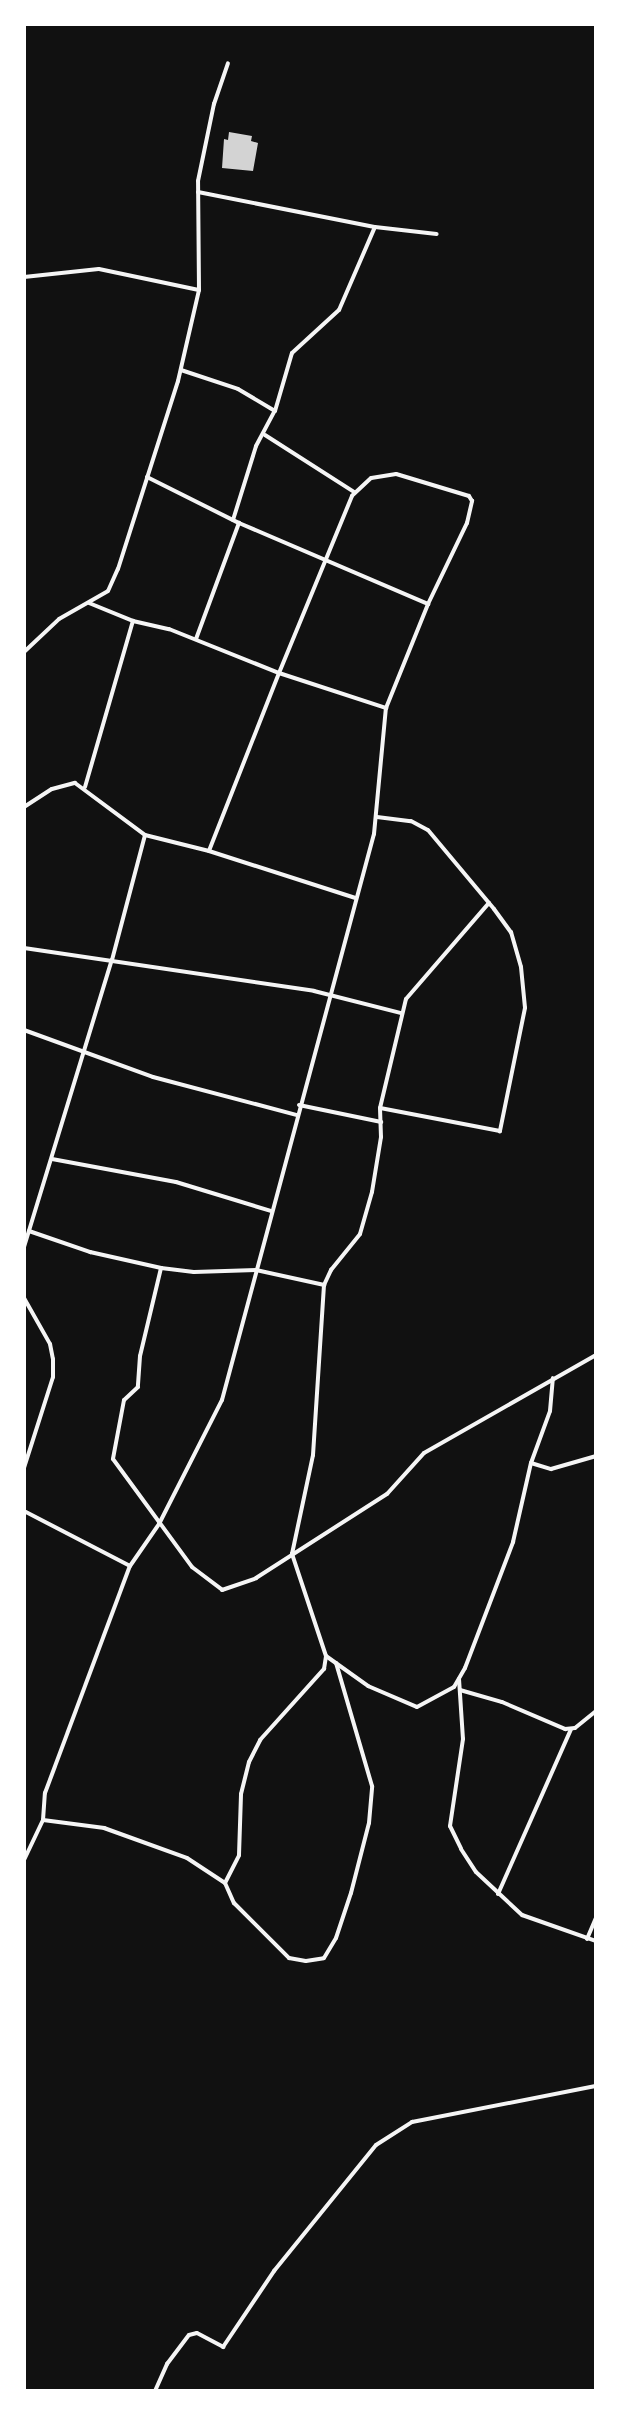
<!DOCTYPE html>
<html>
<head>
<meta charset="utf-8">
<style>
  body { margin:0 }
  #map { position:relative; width:620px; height:2415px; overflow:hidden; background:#111; font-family:"Crimson Pro",serif }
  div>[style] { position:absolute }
  .building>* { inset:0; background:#d3d3d3 }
  .minor>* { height:4px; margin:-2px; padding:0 2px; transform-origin:2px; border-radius:2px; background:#f5f5f5 }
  span { translate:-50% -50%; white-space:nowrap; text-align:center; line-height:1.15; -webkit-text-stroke:6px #fff; paint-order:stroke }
  .frame { position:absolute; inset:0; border:26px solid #fff; pointer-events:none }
</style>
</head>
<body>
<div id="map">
  <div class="building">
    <div style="clip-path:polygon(229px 132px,252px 136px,251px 141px,258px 143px,253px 171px,222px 168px,224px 139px,228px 140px)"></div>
  </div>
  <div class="minor">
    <div style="left:198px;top:192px;width:180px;rotate:11.2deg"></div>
    <div style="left:375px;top:227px;width:62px;rotate:6.4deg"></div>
    <div style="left:24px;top:277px;width:75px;rotate:-6.1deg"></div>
    <div style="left:99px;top:269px;width:102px;rotate:11.9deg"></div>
    <div style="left:181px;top:370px;width:60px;rotate:18.4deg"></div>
    <div style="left:238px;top:389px;width:43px;rotate:30.7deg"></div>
    <div style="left:265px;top:435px;width:106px;rotate:32.6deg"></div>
    <div style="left:147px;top:477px;width:103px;rotate:26.6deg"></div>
    <div style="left:239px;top:523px;width:206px;rotate:23.2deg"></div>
    <div style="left:233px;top:520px;width:77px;rotate:-72.7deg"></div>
    <div style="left:256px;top:446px;width:40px;rotate:-62deg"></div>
    <div style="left:275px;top:411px;width:60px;rotate:-73.7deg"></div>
    <div style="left:292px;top:353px;width:64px;rotate:-42.5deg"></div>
    <div style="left:339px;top:310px;width:90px;rotate:-66.6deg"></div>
    <div style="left:89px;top:603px;width:48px;rotate:22.2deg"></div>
    <div style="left:133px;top:621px;width:37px;rotate:13deg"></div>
    <div style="left:169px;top:629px;width:118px;rotate:21.8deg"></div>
    <div style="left:279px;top:673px;width:191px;rotate:111.5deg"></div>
    <div style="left:196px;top:639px;width:124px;rotate:-69.7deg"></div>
    <div style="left:24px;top:652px;width:48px;rotate:-43.3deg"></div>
    <div style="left:59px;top:619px;width:56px;rotate:-29.7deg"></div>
    <div style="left:108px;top:591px;width:24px;rotate:-66deg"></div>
    <div style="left:118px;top:569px;width:197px;rotate:-72.3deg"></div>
    <div style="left:178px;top:381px;width:93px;rotate:-77deg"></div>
    <div style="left:199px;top:290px;width:109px;rotate:-90.5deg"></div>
    <div style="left:198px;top:181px;width:79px;rotate:-78.3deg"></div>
    <div style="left:214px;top:104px;width:43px;rotate:-71.1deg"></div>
    <div style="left:85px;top:787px;width:173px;rotate:-73.9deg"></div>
    <div style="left:24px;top:807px;width:33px;rotate:-33deg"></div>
    <div style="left:52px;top:789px;width:24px;rotate:-15deg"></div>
    <div style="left:75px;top:783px;width:87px;rotate:36.6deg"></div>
    <div style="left:145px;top:835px;width:66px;rotate:14deg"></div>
    <div style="left:209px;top:851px;width:153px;rotate:17.8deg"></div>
    <div style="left:377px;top:817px;width:34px;rotate:7deg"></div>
    <div style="left:411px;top:821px;width:19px;rotate:28deg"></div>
    <div style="left:428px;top:830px;width:103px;rotate:50.1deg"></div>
    <div style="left:494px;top:909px;width:29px;rotate:54deg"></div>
    <div style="left:511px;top:932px;width:36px;rotate:74deg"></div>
    <div style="left:521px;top:967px;width:41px;rotate:84.4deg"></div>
    <div style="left:525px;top:1008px;width:126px;rotate:101.5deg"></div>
    <div style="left:500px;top:1131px;width:122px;rotate:-169.1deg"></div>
    <div style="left:24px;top:948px;width:293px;rotate:8.4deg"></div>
    <div style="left:314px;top:991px;width:90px;rotate:14.2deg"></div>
    <div style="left:24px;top:1030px;width:137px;rotate:20deg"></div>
    <div style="left:153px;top:1077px;width:149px;rotate:14.8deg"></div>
    <div style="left:299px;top:1105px;width:84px;rotate:11.7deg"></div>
    <div style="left:52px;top:1159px;width:126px;rotate:10.5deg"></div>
    <div style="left:176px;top:1182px;width:99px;rotate:17deg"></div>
    <div style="left:29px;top:1231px;width:65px;rotate:19deg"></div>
    <div style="left:90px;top:1252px;width:73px;rotate:12.7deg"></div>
    <div style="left:161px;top:1268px;width:33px;rotate:7deg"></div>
    <div style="left:194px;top:1272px;width:62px;rotate:-1.8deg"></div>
    <div style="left:256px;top:1270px;width:70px;rotate:12.4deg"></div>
    <div style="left:24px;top:1247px;width:300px;rotate:-73deg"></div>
    <div style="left:112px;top:960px;width:129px;rotate:-75.2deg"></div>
    <div style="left:161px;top:1268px;width:90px;rotate:103.4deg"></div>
    <div style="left:140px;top:1356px;width:31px;rotate:94deg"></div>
    <div style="left:138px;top:1387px;width:19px;rotate:137deg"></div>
    <div style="left:124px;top:1400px;width:60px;rotate:100.6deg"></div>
    <div style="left:113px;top:1459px;width:134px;rotate:53.8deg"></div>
    <div style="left:192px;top:1567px;width:38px;rotate:37deg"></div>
    <div style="left:222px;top:1590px;width:36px;rotate:-19deg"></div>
    <div style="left:256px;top:1578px;width:156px;rotate:-32.7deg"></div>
    <div style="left:387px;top:1494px;width:55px;rotate:-47.9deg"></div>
    <div style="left:424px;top:1453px;width:198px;rotate:-29.7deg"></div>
    <div style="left:24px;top:1298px;width:53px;rotate:60.5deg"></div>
    <div style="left:50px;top:1344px;width:15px;rotate:79deg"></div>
    <div style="left:53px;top:1359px;width:18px;rotate:90deg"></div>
    <div style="left:53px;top:1377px;width:96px;rotate:107.7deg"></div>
    <div style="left:531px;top:1463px;width:21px;rotate:17deg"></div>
    <div style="left:551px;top:1469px;width:47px;rotate:-16.1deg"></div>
    <div style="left:24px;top:1511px;width:119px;rotate:27.4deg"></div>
    <div style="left:326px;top:1656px;width:52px;rotate:35.5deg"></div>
    <div style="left:368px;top:1686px;width:53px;rotate:23.2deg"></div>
    <div style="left:417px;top:1707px;width:42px;rotate:-28.4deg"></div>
    <div style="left:454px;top:1687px;width:22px;rotate:-60deg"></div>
    <div style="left:465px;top:1668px;width:135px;rotate:-69.1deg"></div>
    <div style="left:513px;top:1542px;width:81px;rotate:-77.2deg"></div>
    <div style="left:531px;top:1463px;width:55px;rotate:-69.9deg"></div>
    <div style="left:550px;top:1411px;width:33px;rotate:-85deg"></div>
    <div style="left:459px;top:1679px;width:60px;rotate:86.2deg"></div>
    <div style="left:463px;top:1739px;width:88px;rotate:98.5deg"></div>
    <div style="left:450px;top:1826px;width:25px;rotate:64deg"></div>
    <div style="left:461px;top:1849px;width:27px;rotate:57deg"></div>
    <div style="left:476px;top:1872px;width:63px;rotate:43.1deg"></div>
    <div style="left:522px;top:1915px;width:78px;rotate:19.4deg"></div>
    <div style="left:460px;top:1690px;width:44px;rotate:15.9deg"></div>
    <div style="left:502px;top:1702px;width:69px;rotate:23.2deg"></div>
    <div style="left:565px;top:1729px;width:10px;rotate:-6deg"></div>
    <div style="left:575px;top:1728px;width:27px;rotate:-39deg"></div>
    <div style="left:43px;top:1820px;width:62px;rotate:7.5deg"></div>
    <div style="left:104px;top:1828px;width:88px;rotate:19.9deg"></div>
    <div style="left:187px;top:1858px;width:45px;rotate:33.3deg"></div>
    <div style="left:225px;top:1883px;width:22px;rotate:66deg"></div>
    <div style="left:234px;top:1903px;width:78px;rotate:45deg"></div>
    <div style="left:289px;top:1958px;width:17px;rotate:10deg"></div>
    <div style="left:306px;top:1961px;width:18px;rotate:-9deg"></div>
    <div style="left:324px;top:1958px;width:23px;rotate:-59deg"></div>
    <div style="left:336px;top:1938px;width:47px;rotate:-71.6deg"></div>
    <div style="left:351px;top:1893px;width:72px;rotate:-75.6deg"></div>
    <div style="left:369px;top:1823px;width:37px;rotate:-85deg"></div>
    <div style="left:372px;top:1786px;width:128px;rotate:-106.3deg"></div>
    <div style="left:24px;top:1860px;width:44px;rotate:-64.6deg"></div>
    <div style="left:43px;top:1820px;width:27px;rotate:-86deg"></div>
    <div style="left:45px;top:1793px;width:242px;rotate:-69.5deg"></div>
    <div style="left:130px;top:1566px;width:51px;rotate:-55.4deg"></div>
    <div style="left:159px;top:1524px;width:139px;rotate:-63.1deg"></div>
    <div style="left:222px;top:1400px;width:586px;rotate:-74.97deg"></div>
    <div style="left:374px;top:834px;width:127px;rotate:-84.6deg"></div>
    <div style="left:386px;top:708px;width:112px;rotate:-68deg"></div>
    <div style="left:428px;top:604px;width:90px;rotate:-64.3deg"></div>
    <div style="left:467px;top:523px;width:23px;rotate:-77deg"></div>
    <div style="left:472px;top:501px;width:6px;rotate:-121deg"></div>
    <div style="left:469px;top:496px;width:76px;rotate:-163.2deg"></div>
    <div style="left:396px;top:474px;width:25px;rotate:171deg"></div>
    <div style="left:371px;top:478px;width:26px;rotate:137deg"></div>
    <div style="left:352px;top:496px;width:191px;rotate:112.4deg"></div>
    <div style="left:279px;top:673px;width:113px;rotate:18.1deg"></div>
    <div style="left:225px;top:1883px;width:31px;rotate:-63deg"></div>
    <div style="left:239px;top:1855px;width:61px;rotate:-88.1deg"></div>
    <div style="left:241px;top:1794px;width:33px;rotate:-76deg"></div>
    <div style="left:249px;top:1762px;width:25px;rotate:-63deg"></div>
    <div style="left:260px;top:1740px;width:96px;rotate:-48deg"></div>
    <div style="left:324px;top:1669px;width:13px;rotate:-81deg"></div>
    <div style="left:326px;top:1656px;width:108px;rotate:-108.4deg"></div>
    <div style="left:292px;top:1554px;width:101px;rotate:-78deg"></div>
    <div style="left:313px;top:1455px;width:170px;rotate:-86.3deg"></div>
    <div style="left:324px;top:1285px;width:17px;rotate:-65deg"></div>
    <div style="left:331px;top:1270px;width:46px;rotate:-51.1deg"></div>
    <div style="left:360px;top:1234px;width:44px;rotate:-74.1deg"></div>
    <div style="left:372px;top:1192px;width:56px;rotate:-80.7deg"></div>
    <div style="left:381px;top:1137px;width:29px;rotate:-92deg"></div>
    <div style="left:380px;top:1108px;width:112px;rotate:-76.6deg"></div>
    <div style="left:406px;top:999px;width:127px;rotate:-49.2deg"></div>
    <div style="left:498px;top:1894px;width:180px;rotate:-66.1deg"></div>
    <div style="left:587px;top:1939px;width:23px;rotate:-67deg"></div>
    <div style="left:155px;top:2391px;width:30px;rotate:-66deg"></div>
    <div style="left:167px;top:2364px;width:36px;rotate:-53deg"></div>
    <div style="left:189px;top:2335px;width:8px;rotate:-14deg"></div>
    <div style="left:197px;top:2333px;width:30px;rotate:28deg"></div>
    <div style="left:223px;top:2347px;width:92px;rotate:-56.1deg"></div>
    <div style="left:274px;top:2271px;width:162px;rotate:-51deg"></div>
    <div style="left:376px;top:2145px;width:43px;rotate:-32.6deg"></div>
    <div style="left:412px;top:2122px;width:187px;rotate:-11.1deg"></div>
  </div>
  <div class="frame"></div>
</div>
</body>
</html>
